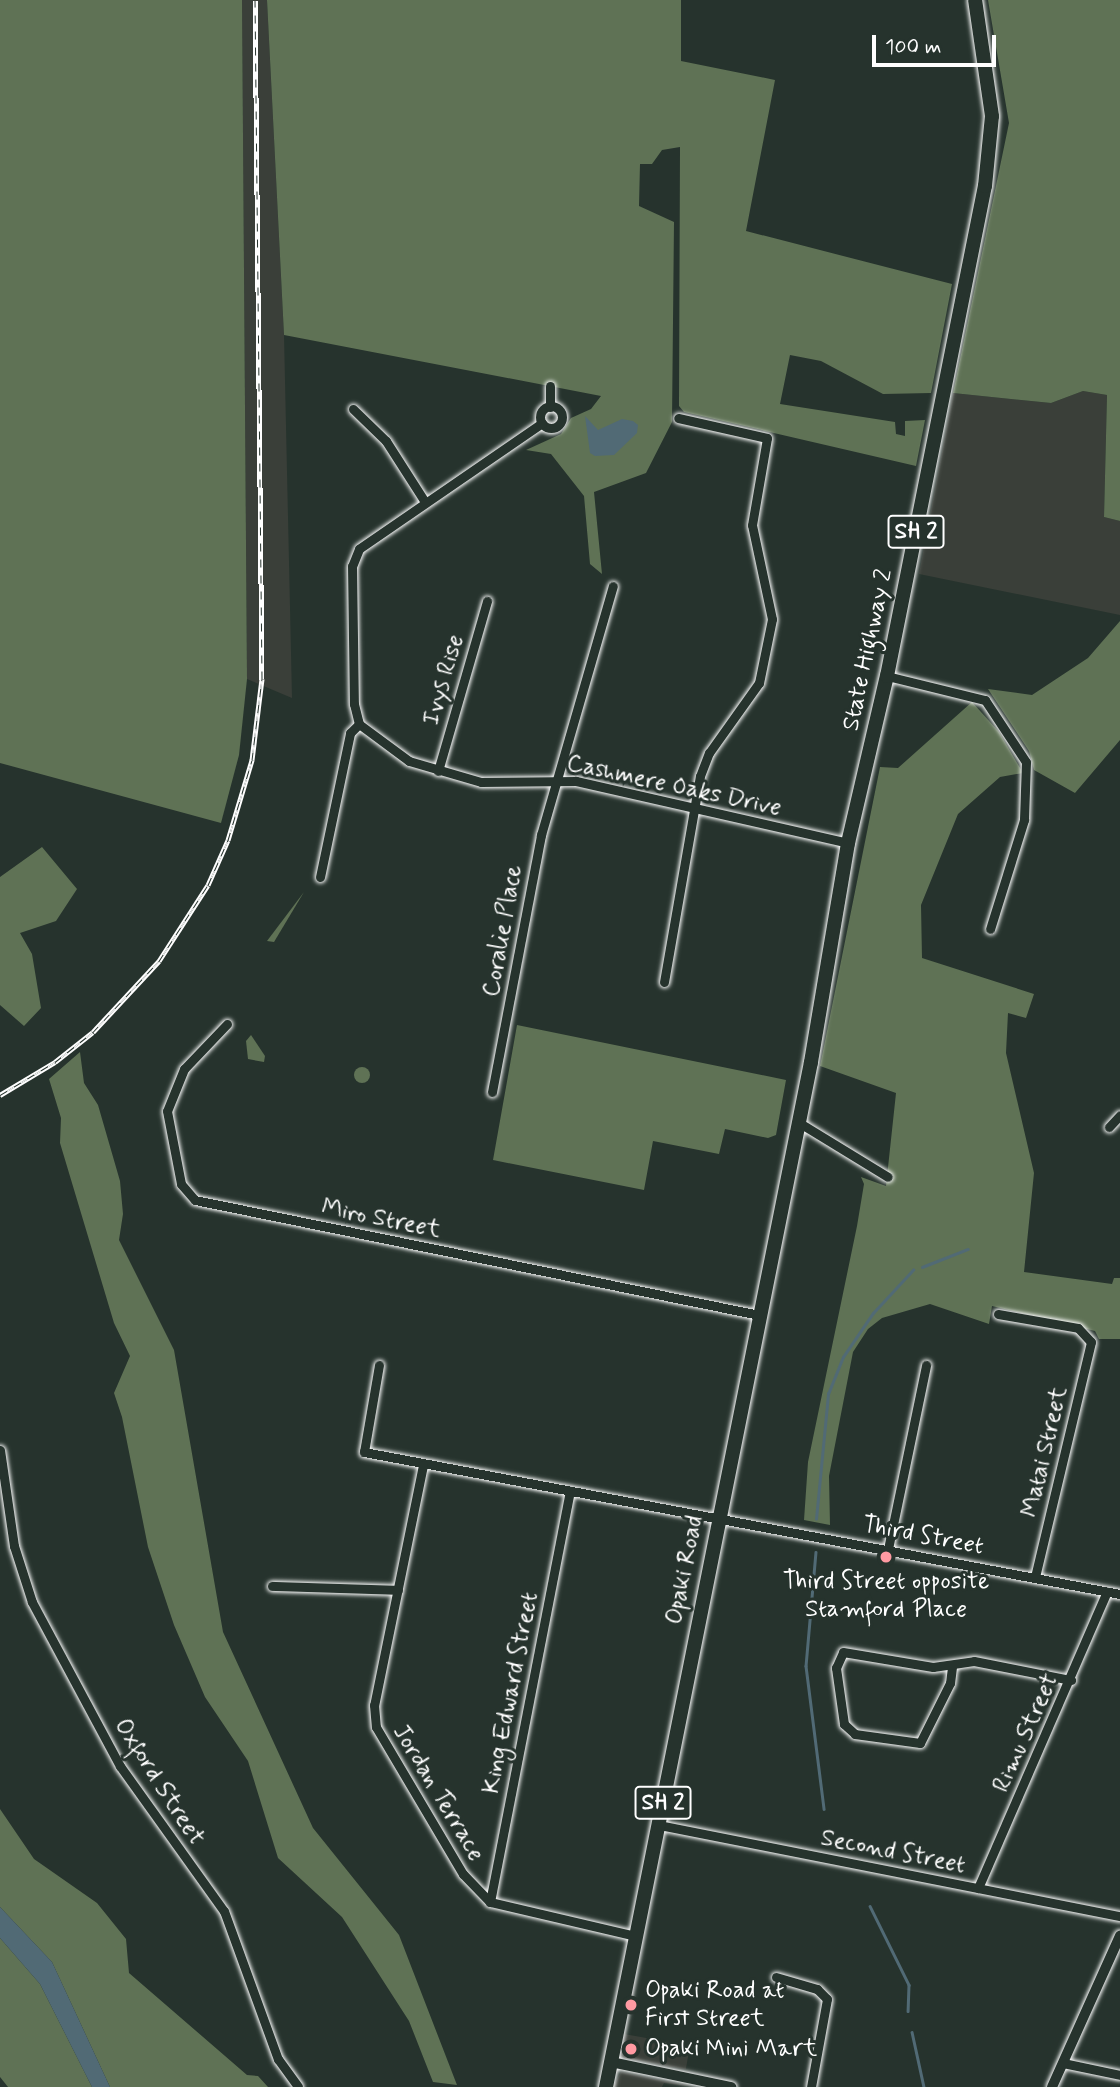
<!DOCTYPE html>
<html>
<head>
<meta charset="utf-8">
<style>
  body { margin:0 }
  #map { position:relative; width:1120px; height:2087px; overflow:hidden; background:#26332d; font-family:Mynerve,sans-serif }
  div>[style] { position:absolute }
  .built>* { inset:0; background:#3a3f39; transform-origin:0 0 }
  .green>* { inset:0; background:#5f7255 }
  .round { border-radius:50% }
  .water>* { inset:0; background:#516a75 }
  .stream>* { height:2.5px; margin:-1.25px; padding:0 1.25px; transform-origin:1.25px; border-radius:1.25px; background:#516a75 }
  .roads { filter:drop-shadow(0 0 2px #fff) drop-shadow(0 0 2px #fff) }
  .minor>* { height:9px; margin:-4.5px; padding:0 4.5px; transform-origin:4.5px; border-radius:4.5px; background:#26332d }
  .minor>.ring { margin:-4.5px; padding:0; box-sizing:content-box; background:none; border:9px solid #26332d; border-radius:50% }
  .tertiary>* { height:10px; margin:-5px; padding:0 5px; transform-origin:5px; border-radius:5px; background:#26332d }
  .trunk>* { height:14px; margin:-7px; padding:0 7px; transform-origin:7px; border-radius:7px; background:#26332d }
  .rail>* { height:5px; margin-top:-2.5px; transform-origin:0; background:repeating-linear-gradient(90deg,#26332d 0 8px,#fff 0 16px); box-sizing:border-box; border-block:2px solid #fff }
  .dots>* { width:19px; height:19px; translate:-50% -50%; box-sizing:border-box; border:4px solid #26332d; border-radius:50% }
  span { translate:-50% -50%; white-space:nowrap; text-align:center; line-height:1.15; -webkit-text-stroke:6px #26332d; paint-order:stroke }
  .shield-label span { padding:2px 5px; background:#26332d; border:2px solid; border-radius:5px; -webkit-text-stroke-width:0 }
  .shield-label { font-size:23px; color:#fff; font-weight:700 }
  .street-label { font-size:24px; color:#fff }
  .poi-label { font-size:24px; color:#fff }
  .left { translate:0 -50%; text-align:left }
  .scale { position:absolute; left:872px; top:35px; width:124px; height:32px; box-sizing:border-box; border:4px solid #fff; border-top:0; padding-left:9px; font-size:21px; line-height:24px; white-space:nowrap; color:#fff; -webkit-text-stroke:5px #26332d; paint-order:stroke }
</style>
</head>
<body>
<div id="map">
  <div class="built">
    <div style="clip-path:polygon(242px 0,267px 0,284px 335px,292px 698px,247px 679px)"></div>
    <div style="clip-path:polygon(1083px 391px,1107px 395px,1104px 517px,1120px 521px,1120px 615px,919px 574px,953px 393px,1051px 403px)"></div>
    <div style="left:624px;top:2034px;width:67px;height:24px;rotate:10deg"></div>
    <div style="clip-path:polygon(621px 2072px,695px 2087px,664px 2083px,662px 2087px,613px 2087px)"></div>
  </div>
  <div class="green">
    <div style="clip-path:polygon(0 0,242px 0,247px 679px,239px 755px,221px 823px,0 763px)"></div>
    <div style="clip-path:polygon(267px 0,681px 0,681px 61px,775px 80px,746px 231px,952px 284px,931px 393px,883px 394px,821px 361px,790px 355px,780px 404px,895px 422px,896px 434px,905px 436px,905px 421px,925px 420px,916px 466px,684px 412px,679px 406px,680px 147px,662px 150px,652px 164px,640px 164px,639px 206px,674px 222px,672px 422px,646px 473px,594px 492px,602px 574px,590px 564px,584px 496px,551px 454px,526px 450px,561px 434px,571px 418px,591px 409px,601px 396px,284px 335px)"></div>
    <div style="clip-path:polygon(988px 0,1120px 0,1120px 521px,1104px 517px,1107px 395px,1083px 391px,1051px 403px,953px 393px,1009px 123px)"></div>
    <div style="clip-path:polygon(1120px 621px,1120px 740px,1075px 793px,1034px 770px,1029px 751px,988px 689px,1032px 695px,1088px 658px)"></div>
    <div style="clip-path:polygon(972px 702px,999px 732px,1023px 773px,1000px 777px,958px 814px,921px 905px,922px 958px,1034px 994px,1026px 1018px,1008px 1013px,1006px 1053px,1034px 1173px,1024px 1272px,1112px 1284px,1114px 1278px,1120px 1278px,1120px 1339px,1099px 1339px,1095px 1331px,992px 1306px,989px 1324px,930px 1304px,882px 1318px,868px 1329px,853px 1352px,829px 1476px,830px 1525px,804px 1520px,808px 1462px,857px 1226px,864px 1184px,861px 1177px,886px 1186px,896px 1093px,820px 1066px,880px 767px,898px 768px)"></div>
    <div style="clip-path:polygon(42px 847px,77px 889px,56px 921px,20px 933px,32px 954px,41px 1008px,24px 1026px,0 1005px,0 877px)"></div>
    <div style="clip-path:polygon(304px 892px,274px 942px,267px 941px)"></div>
    <div style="clip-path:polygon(517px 1025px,786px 1080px,776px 1135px,768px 1138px,725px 1129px,719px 1154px,653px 1141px,644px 1190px,493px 1160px)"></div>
    <div style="clip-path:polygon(251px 1035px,265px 1056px,264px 1062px,248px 1059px,246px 1041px)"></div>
    <div style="clip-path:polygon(80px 1052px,84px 1083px,98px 1105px,120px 1181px,123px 1214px,119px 1240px,174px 1350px,223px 1632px,313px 1828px,399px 1935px,457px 2085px,433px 2082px,409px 2021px,342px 1917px,278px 1858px,248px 1761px,205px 1697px,174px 1625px,148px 1547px,122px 1417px,114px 1393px,130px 1356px,114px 1323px,60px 1143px,61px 1118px,49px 1079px)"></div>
    <div class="round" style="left:354px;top:1067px;width:16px;height:16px"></div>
    <div style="clip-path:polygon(0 1809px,34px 1859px,97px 1903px,126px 1939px,129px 1973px,247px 2075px,258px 2076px,268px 2087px,110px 2087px,52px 1962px,0 1907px)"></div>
    <div style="clip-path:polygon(0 1938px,40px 1984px,92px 2087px,8px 2087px,0 2077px)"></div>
  </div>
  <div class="water">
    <div style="clip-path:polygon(585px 416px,598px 430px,622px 419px,633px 421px,638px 425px,637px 433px,614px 455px,595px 456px,590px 453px)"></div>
    <div style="clip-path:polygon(0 1907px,52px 1962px,110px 2087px,92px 2087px,40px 1984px,0 1938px)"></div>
  </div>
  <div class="stream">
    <div style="left:922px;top:1267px;width:49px;rotate:-21.4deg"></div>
    <div style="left:816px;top:1519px;width:126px;rotate:-84.5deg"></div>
    <div style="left:828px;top:1394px;width:40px;rotate:-68deg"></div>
    <div style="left:843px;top:1357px;width:53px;rotate:-55.7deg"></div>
    <div style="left:873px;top:1313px;width:59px;rotate:-47.1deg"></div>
    <div style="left:816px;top:1552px;width:114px;rotate:95deg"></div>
    <div style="left:806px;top:1666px;width:144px;rotate:82.8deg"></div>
    <div style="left:870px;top:1906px;width:88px;rotate:63.7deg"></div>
    <div style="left:909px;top:1985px;width:26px;rotate:92deg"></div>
    <div style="left:912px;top:2032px;width:56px;rotate:77.7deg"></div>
  </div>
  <div class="roads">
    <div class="minor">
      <div class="ring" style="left:540px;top:406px;width:13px;height:13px"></div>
      <div style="left:550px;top:407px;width:21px;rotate:-90deg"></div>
      <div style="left:353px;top:409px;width:46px;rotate:44.1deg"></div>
      <div style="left:386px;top:441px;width:72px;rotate:57.4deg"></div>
      <div style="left:542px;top:423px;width:222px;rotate:145.5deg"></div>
      <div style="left:359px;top:549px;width:18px;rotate:112deg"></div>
      <div style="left:352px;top:566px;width:138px;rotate:89.2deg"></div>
      <div style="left:354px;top:704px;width:21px;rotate:76deg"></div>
      <div style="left:359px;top:724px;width:62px;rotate:36.5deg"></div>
      <div style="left:409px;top:761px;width:75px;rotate:16.3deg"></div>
      <div style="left:481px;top:782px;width:95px;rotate:-0.6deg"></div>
      <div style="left:576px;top:781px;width:279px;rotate:12.8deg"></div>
      <div style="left:887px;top:676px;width:101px;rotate:13.8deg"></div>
      <div style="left:985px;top:700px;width:74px;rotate:56.5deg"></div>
      <div style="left:1026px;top:762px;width:58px;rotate:92deg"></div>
      <div style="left:1024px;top:820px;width:114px;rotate:107.3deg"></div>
      <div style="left:438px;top:771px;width:177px;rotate:-73.9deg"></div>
      <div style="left:320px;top:877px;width:147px;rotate:-78.2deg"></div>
      <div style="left:350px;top:733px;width:13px;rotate:-45deg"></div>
      <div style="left:664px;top:982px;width:209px;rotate:-80.1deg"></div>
      <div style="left:700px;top:776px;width:25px;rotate:-69deg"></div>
      <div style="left:709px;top:753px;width:86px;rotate:-54.5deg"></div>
      <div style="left:759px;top:683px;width:65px;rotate:-78.5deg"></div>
      <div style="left:772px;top:619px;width:96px;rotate:-102deg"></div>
      <div style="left:752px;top:525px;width:88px;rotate:-80.2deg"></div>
      <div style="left:767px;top:438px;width:91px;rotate:-167.3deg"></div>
      <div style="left:227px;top:1024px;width:62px;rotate:133.7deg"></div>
      <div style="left:184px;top:1069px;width:45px;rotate:112deg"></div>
      <div style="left:167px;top:1111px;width:74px;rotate:79.1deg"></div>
      <div style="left:181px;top:1184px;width:21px;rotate:49deg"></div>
      <div style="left:195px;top:1200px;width:576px;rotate:11.52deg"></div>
      <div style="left:492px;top:1092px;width:262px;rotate:-79.2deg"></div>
      <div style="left:541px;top:835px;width:259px;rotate:-73.9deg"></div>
      <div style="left:798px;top:1122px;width:105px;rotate:31.4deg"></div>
      <div style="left:1109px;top:1127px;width:16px;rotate:-47deg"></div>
      <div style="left:998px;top:1314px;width:81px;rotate:9.9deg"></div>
      <div style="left:1078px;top:1328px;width:19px;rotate:47deg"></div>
      <div style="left:1091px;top:1342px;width:242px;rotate:103.4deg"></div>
      <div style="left:379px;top:1365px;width:88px;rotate:99.8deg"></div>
      <div style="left:364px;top:1452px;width:769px;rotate:10.64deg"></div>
      <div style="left:0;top:1450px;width:97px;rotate:81.7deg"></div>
      <div style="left:14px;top:1546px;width:59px;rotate:72.2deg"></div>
      <div style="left:32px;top:1602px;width:186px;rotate:61.8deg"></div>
      <div style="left:120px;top:1766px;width:178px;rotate:54.4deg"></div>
      <div style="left:224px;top:1911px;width:158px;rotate:70deg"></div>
      <div style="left:278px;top:2059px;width:34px;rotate:54deg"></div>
      <div style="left:423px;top:1465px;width:245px;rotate:101.5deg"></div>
      <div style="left:374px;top:1705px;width:22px;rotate:85deg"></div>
      <div style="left:376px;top:1727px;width:171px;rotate:59.4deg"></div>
      <div style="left:463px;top:1874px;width:39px;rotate:46deg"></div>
      <div style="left:490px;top:1902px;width:150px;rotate:13.1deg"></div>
      <div style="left:888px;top:1549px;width:188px;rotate:-78.3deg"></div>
      <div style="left:272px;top:1586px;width:126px;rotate:1.8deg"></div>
      <div style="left:952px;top:1667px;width:16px;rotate:97deg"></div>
      <div style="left:950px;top:1683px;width:67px;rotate:116.6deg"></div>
      <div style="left:920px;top:1743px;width:66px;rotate:-172.1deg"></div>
      <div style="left:855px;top:1734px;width:15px;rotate:-138deg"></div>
      <div style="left:844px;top:1724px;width:57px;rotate:-98.1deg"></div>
      <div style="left:836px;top:1668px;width:17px;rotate:-66deg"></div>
      <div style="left:843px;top:1652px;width:91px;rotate:9.5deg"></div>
      <div style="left:933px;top:1667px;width:41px;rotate:-8.3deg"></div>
      <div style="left:974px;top:1661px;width:99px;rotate:11.1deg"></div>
      <div style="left:659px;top:1825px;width:470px;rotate:11.2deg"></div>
      <div style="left:978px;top:1888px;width:323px;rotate:-66.5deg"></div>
      <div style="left:490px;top:1902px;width:419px;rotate:-79deg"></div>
      <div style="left:776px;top:1977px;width:43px;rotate:16.3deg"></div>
      <div style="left:817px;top:1989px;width:14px;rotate:45deg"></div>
      <div style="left:827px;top:1999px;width:89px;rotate:100.3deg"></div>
      <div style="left:1063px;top:2063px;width:58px;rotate:11.9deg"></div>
    </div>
    <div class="tertiary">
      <div style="left:611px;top:2062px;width:123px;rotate:11.8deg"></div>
      <div style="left:1052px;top:2087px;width:166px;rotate:-65.8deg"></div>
    </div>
    <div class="trunk">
      <div style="left:606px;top:2087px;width:1045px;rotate:-78.69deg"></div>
      <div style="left:811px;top:1062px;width:222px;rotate:-80.4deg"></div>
      <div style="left:848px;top:843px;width:171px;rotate:-76.9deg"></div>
      <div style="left:887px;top:676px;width:500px;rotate:-78.7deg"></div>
      <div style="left:985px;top:186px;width:70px;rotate:-84.3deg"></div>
      <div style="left:992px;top:116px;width:117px;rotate:-98.3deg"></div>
    </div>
  </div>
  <div class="rail">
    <div style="left:0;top:1095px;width:64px;rotate:-31deg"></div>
    <div style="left:55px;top:1062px;width:48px;rotate:-38.3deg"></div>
    <div style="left:93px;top:1032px;width:97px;rotate:-47.1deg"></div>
    <div style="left:159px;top:961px;width:90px;rotate:-57.2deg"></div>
    <div style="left:208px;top:885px;width:49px;rotate:-66deg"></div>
    <div style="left:228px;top:840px;width:84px;rotate:-73.3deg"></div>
    <div style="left:252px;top:760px;width:82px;rotate:-83deg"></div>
    <div style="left:262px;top:679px;width:679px;rotate:-90.59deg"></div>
  </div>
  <div class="dots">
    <div style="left:886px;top:1557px;background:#ff9aa2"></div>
    <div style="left:631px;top:2005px;background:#ff9aa2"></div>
    <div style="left:631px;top:2049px;background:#ff9aa2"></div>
  </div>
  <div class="shield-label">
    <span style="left:916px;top:532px">SH 2</span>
    <span style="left:663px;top:1803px">SH 2</span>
  </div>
  <div class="street-label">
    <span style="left:868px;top:650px;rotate:-78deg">State Highway 2</span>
    <span style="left:444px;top:680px;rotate:-74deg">Ivys Rise</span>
    <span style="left:674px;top:786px;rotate:12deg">Cashmere Oaks Drive</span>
    <span style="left:503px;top:931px;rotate:-80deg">Coralie Place</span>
    <span style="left:381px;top:1219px;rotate:11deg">Miro Street</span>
    <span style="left:1045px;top:1452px;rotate:-77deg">Matai Street</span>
    <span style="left:923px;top:1536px;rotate:11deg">Third Street</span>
    <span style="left:685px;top:1570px;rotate:-79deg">Opaki Road</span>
    <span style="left:511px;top:1693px;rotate:-79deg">King Edward Street</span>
    <span style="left:1026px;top:1733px;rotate:-66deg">Rimu Street</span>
    <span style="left:159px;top:1782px;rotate:57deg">Oxford Street</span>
    <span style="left:438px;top:1793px;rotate:59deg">Jordan Terrace</span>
    <span style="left:893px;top:1852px;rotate:11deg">Second Street</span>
  </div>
  <div class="poi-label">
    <span style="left:886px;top:1596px">Third Street opposite<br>Stamford Place</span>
    <span class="left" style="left:645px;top:2005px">Opaki Road at<br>First Street</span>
    <span class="left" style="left:645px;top:2049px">Opaki Mini Mart</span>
  </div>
  <div class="scale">100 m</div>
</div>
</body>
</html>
